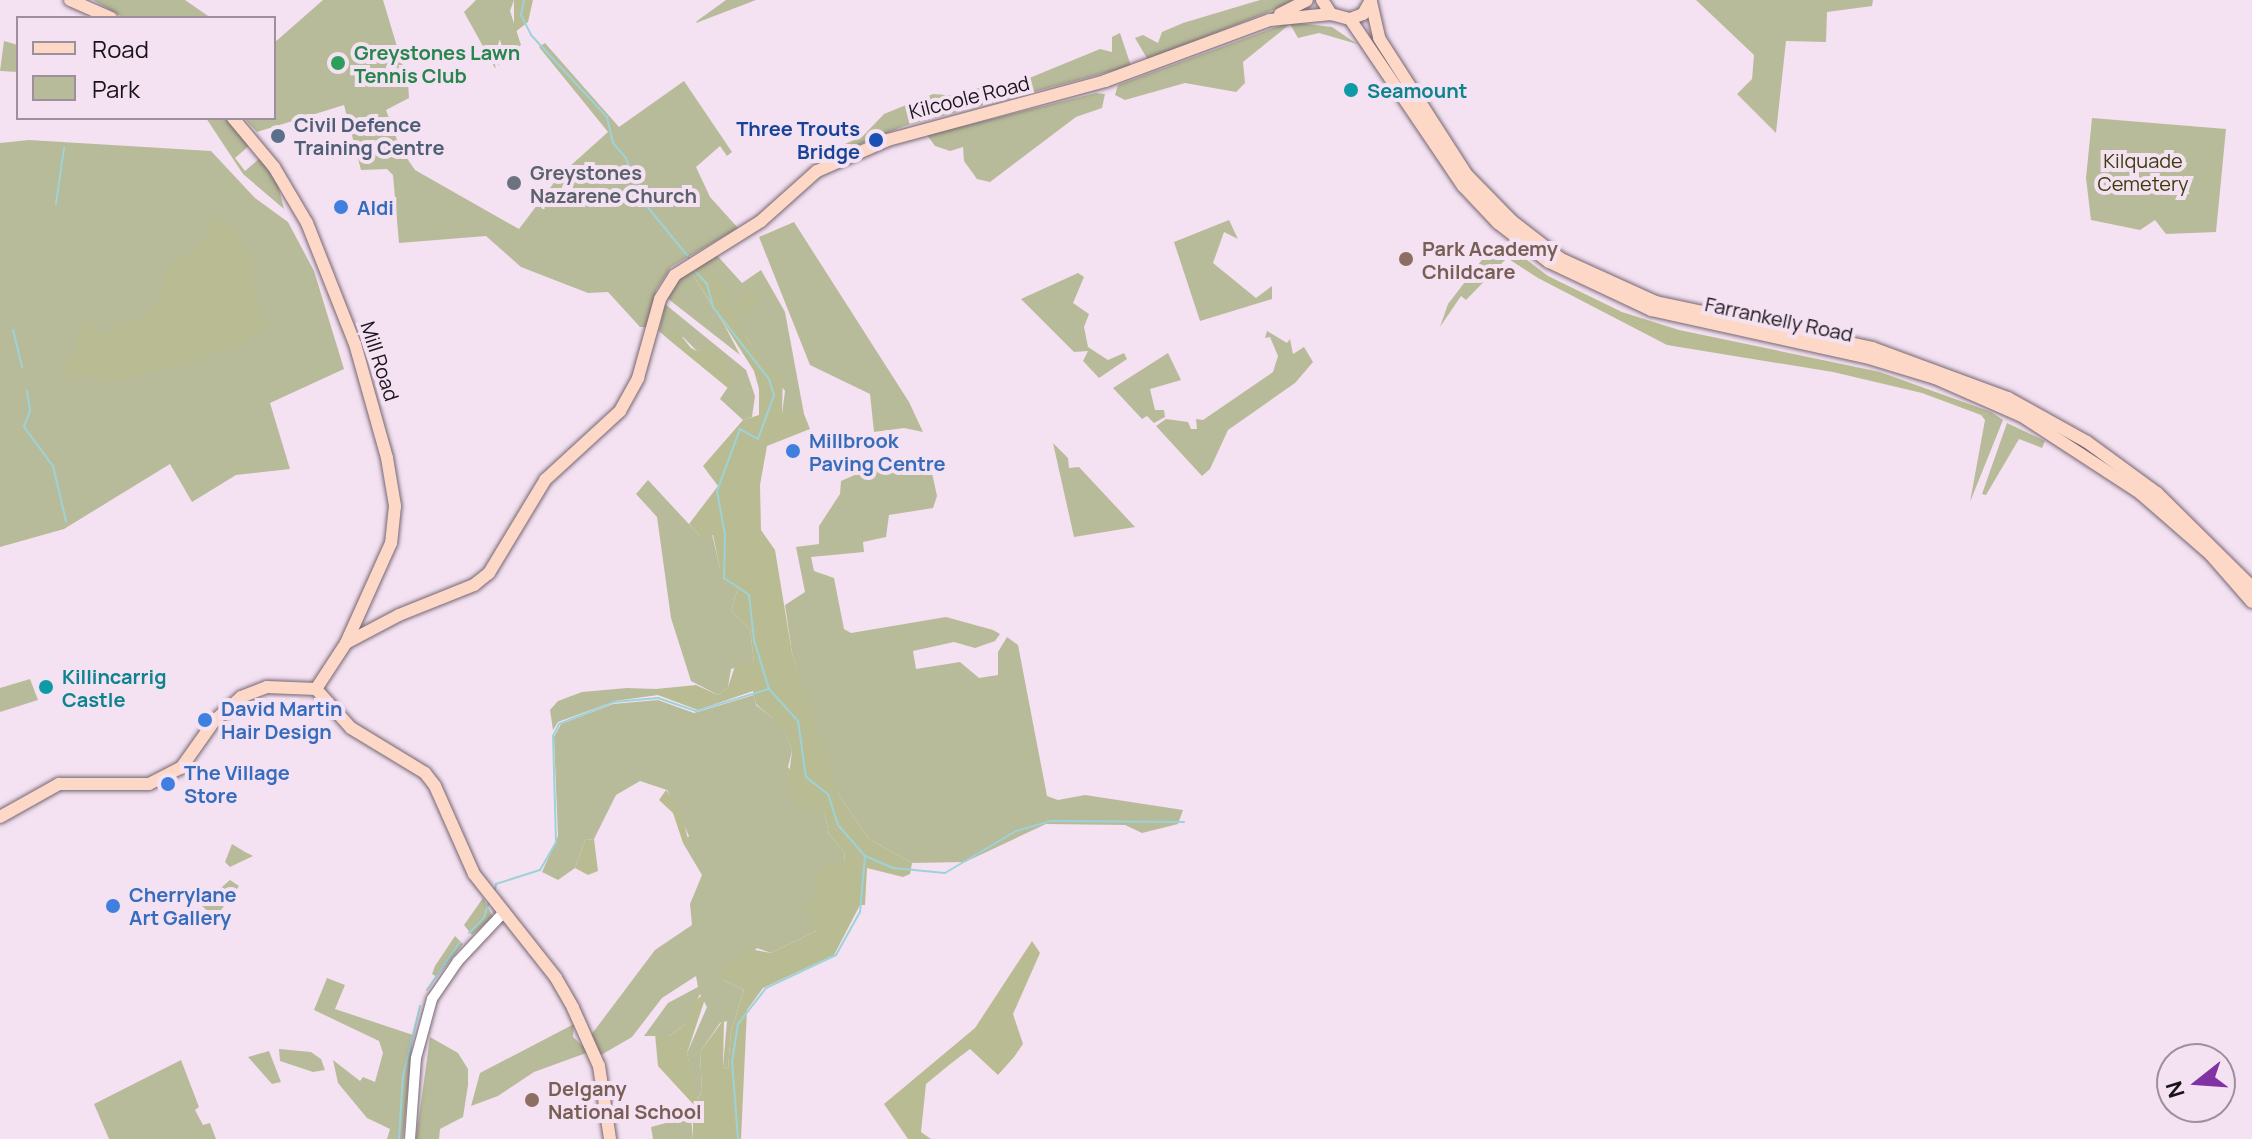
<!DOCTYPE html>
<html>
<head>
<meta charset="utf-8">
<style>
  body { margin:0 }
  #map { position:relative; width:2252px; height:1139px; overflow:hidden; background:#f4e2f2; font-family:Manrope,sans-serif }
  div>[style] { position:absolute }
  .green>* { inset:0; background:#b8bb99 }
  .forest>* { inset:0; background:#b9bc93 }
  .round { border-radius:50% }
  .stream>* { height:2px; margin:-1px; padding:0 1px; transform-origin:1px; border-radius:1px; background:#9dd3d8 }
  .roads { filter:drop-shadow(0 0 2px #756673) drop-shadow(0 0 2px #756673) }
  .minor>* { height:10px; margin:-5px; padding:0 5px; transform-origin:5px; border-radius:5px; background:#fff }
  .major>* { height:12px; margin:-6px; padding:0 6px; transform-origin:6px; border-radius:6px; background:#fed8c7 }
  .dots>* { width:22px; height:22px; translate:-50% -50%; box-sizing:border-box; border:4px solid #f4e2f2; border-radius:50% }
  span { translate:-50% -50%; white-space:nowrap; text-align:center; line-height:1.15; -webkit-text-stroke:8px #f4e2f2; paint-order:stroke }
  .leisure-label { font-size:20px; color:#27864d; font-weight:700 }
  .left { translate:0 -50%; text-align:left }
  .culture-label { font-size:20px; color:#0d838f; font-weight:700 }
  .street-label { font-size:20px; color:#1a141a }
  .service-label { font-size:20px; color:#4e5e75; font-weight:700 }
  .transit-label { font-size:20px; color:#164399; font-weight:700 }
  .right { translate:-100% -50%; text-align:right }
  .park-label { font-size:20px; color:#3c3d0b }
  .worship-label { font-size:20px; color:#5b616d; font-weight:700 }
  .shop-label { font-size:20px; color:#366cbe; font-weight:700 }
  .education-label { font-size:20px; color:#785e54; font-weight:700 }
  .legend { position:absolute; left:16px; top:16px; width:260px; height:104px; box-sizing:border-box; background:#f4e2f2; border:2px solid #9d909c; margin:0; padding:10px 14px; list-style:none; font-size:24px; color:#1a141a }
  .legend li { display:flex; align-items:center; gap:16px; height:40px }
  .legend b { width:40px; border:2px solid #9d909c }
  .north { position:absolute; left:2156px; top:1043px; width:80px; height:80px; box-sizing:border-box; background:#f4e2f2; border:2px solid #9d909c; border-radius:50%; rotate:253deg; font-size:22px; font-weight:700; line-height:32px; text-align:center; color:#1a141a }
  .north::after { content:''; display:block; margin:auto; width:28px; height:36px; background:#8233a3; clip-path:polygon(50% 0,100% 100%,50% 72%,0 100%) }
</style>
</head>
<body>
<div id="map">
  <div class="green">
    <div style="clip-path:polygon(93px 0,185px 0,211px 18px,124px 18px)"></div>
    <div style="clip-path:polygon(323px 0,383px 0,408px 83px,409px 98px,386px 110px,400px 148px,415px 170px,519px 229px,559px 176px,608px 132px,539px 47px,545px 43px,619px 127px,684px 81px,732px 152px,727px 156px,720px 146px,696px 167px,710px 197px,738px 228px,671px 267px,656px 290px,649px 327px,640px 327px,608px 292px,588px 293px,521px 267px,486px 236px,399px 243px,393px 175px,387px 169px,361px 170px,344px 105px,257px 132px,244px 118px,274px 118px,274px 43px)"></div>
    <div style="clip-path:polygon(476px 0,514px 0,510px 11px,521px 45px,495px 68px,464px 12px)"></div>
    <div style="clip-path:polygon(726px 0,756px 0,696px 23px,697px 21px)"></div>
    <div style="clip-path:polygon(1260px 0,1298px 0,1148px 60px,1135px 38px,1143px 35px,1158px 43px,1162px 32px,1183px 23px)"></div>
    <div style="clip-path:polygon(1696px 0,1873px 0,1872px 6px,1827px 12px,1826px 42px,1786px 41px,1776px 133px,1737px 94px,1752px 79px,1754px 55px)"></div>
    <div style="clip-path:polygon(1290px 22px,1332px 27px,1357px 44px,1319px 33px,1298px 38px,1290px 24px,1243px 62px,1245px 83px,1236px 92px,1185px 83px,1125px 100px,1115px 95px,1118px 85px)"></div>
    <div style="clip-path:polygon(1120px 33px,1131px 66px,904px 126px,824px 159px,820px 155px,863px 136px,884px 114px,933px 94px,959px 96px,981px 87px,1015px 84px,1100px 49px,1112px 52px,1112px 37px)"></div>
    <div style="clip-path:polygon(4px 41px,18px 45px,18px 72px,0 71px)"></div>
    <div style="clip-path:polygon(1096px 93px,1105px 94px,1102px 108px,1076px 117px,990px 182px,977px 179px,964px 161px,963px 147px,950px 151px,935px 146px,927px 135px)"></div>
    <div style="clip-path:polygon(206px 118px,226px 118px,250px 145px,235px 158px,245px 171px,260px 158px,278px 185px,284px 209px,243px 174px)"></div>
    <div style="clip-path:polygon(2092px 118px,2226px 129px,2216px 232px,2166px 234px,2155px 220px,2140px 230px,2091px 220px,2086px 178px)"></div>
    <div style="clip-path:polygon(29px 140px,211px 151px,255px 198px,288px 222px,314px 271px,344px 369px,270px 403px,290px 469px,236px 475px,192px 502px,170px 464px,64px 529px,0 547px,0 143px)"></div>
    <div style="clip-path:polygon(1229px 220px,1238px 239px,1224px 232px,1213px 263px,1256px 298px,1272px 286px,1272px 299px,1200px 321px,1174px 242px)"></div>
    <div style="clip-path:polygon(794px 222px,909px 402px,923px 432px,904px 428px,874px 432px,870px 394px,810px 365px,759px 237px)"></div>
    <div style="clip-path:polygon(1501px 244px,1507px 258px,1466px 300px,1461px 296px,1440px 327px,1448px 304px,1488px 252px)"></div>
    <div style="clip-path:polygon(713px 251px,742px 283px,761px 270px,785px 312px,804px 414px,782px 414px,785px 391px,748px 341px,723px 294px,694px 263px)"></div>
    <div style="clip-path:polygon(688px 267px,725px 326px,740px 355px,667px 298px)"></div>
    <div style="clip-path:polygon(1078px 273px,1084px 277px,1073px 303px,1089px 314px,1084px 327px,1088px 347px,1108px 360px,1124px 353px,1127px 359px,1099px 378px,1083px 361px,1088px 351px,1074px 352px,1021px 299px)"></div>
    <div style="clip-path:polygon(665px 304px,746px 370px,755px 396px,752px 417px,743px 420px,720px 399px,732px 381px,703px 349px,697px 351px,683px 337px,668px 339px,659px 331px)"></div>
    <div style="clip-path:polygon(1267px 331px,1287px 343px,1290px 339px,1293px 354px,1304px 347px,1313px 362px,1295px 383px,1228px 430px,1210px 469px,1202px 476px,1156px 426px,1166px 419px,1188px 422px,1191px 429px,1197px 429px,1196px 419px,1203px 420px,1273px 372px,1278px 356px,1270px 337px,1265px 338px)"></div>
    <div style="clip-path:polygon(1168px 353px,1181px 380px,1150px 389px,1155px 410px,1164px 410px,1165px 417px,1154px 423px,1147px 416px,1142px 419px,1113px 388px)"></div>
    <div style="clip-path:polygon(1991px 412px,2003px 420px,1970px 502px,1985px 420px,1981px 415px)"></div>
    <div style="clip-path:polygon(2007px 423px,2045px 441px,2042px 448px,2019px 439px,1986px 495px,1982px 494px)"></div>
    <div style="clip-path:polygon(1053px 443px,1068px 458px,1069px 468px,1079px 467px,1135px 527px,1074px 537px)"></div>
    <div style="clip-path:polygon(875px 466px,882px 472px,932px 473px,937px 496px,933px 508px,889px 515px,886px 537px,863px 542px,864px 552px,811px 557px,814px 571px,834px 578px,844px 629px,851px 633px,946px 617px,993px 630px,1000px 634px,995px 641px,975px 648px,954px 642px,913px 651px,916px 669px,960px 662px,979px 678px,998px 675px,998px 652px,1007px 637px,1018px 645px,1047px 796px,1058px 800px,1085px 795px,1183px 810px,1178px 824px,1142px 833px,1125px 825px,1046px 824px,965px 862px,912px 863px,869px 839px,840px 797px,824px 755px,792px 653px,785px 605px,805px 592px,796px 547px,819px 544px,819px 526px,840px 494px,841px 481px)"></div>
    <div style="clip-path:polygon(648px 480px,700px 536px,712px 534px,720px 568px,737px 591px,731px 611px,750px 629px,754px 662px,731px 669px,728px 687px,718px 695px,691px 681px,671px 618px,657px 517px,636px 494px)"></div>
    <div style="clip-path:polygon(30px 679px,38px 700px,0 712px,0 688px)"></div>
    <div style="clip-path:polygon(627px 688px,656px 689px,658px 695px,615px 701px,558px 722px,553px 730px,550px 710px,558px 701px,582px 692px)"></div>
    <div style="clip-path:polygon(754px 695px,756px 705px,785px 728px,792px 751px,788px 767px,825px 814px,829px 835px,845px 852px,844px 861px,817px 891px,810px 912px,816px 931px,771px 953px,757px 948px,723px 980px,744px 990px,731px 1031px,728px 1069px,723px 1067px,727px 1021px,720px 1023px,700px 1052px,702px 1092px,696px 1100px,687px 1053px,707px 1007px,700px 994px,685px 1025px,669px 1036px,644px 1036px,668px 1003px,698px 987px,696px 976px,662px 998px,632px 1037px,601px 1055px,591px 1035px,655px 950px,692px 925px,690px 904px,702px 875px,683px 843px,689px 836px,667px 790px,640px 781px,616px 795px,594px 839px,585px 840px,575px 868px,558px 880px,542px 872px,558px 836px,554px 737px,561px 724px,613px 704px,658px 700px,694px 713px)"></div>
    <div style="clip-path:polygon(232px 844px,245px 852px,253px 856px,230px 867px,225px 862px)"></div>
    <div style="clip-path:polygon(230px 880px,239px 886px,215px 918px,201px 905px)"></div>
    <div style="clip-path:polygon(483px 898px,493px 917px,472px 935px,464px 925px)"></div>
    <div style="clip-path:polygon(455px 936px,463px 944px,437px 977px,432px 974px,435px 966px)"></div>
    <div style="clip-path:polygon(327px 978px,345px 985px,335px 1009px,413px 1035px,403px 1139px,387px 1139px,390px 1129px,367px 1118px,338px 1083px,333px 1060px,360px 1081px,363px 1077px,375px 1082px,383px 1053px,379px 1041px,314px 1010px)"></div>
    <div style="clip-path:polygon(574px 1024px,573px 1037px,589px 1052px,534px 1072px,498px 1096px,471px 1106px,480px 1073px)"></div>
    <div style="clip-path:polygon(430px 1037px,458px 1053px,468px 1069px,468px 1085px,463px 1117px,440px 1129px,439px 1139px,416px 1139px)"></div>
    <div style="clip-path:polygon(279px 1049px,311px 1052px,321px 1059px,325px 1070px,313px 1072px,280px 1061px)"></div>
    <div style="clip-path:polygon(269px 1051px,281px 1082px,272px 1084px,248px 1057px)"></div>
    <div style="clip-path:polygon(181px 1060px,199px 1107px,195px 1110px,203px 1125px,210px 1123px,216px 1139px,109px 1139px,94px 1104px)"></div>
    <div style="clip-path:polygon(691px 1116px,693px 1139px,653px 1139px,651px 1127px)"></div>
  </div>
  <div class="forest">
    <div style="clip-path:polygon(514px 0,533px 0,528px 22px,514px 33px)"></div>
    <div style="clip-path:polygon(227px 219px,255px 268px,249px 276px,266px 329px,232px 348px,159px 371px,113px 382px,99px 381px,97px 373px,77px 380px,65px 376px,66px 360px,77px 354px,77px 331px,86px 323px,101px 333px,142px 318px,160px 297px,167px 267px,198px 246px,217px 220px)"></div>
    <div style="clip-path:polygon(1511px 248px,1548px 276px,1622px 312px,1679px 330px,1880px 372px,1991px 412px,1981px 415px,1922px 393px,1833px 372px,1667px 345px,1538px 278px,1507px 258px,1506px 249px)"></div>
    <div style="clip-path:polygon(694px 263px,718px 276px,748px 341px,770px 369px,783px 373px,782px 414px,804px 414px,810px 429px,767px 446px,760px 485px,761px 530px,775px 550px,792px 653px,840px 797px,869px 839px,912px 863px,910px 874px,903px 877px,867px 868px,865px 905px,860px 905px,834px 955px,763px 988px,747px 1010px,741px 1139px,693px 1139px,693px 1104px,658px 1066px,655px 1034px,669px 1036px,685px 1025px,692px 1004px,708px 990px,687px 1053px,697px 1099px,702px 1092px,700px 1052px,724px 1019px,723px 1067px,728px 1069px,731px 1031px,744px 990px,717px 977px,719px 971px,750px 949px,771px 953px,816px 931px,805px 908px,817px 891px,813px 879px,827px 865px,844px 861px,845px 852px,829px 835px,825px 814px,815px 806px,796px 806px,788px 783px,792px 751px,785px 729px,756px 704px,753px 691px,698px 710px,655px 694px,656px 689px,696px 685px,718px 695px,728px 687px,736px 663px,754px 662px,750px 629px,731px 611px,737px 591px,722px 578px,713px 535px,701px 537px,689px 524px,718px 486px,703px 466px,743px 420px,759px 415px,759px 389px,754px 371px,688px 267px)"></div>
    <div class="round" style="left:737px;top:292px;width:20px;height:20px"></div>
    <div style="clip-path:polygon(678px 332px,691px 348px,697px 351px,708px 346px,723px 356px,732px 381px,729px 389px,668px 339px)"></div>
    <div style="clip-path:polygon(666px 790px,680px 810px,689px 842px,683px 843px,673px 813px,659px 800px)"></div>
    <div style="clip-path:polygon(594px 839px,598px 871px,588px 875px,575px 868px,585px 840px)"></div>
    <div style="clip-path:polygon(1032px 941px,1040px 953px,1013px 1014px,1023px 1044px,1014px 1057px,998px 1075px,970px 1049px,949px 1065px,926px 1084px,921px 1132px,931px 1139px,908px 1139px,884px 1104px,975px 1028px)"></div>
  </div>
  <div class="stream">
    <div style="left:524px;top:0;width:15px;rotate:101deg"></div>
    <div style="left:521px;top:15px;width:22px;rotate:63deg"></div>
    <div style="left:531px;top:35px;width:112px;rotate:47.2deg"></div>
    <div style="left:607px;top:117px;width:27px;rotate:77deg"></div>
    <div style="left:613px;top:143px;width:20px;rotate:49deg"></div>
    <div style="left:626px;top:158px;width:44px;rotate:69.9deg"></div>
    <div style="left:641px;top:199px;width:79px;rotate:50.7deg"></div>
    <div style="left:56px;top:204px;width:57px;rotate:-81.9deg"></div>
    <div style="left:694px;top:270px;width:19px;rotate:47deg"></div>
    <div style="left:707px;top:284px;width:24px;rotate:75deg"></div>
    <div style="left:713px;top:307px;width:91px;rotate:52.1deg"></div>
    <div style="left:769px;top:379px;width:17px;rotate:73deg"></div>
    <div style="left:774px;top:395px;width:47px;rotate:110deg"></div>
    <div style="left:758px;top:439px;width:21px;rotate:-151deg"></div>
    <div style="left:740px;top:429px;width:66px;rotate:110.4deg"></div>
    <div style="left:717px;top:491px;width:45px;rotate:79.7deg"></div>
    <div style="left:725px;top:535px;width:43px;rotate:91.3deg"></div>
    <div style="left:724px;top:578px;width:30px;rotate:34deg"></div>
    <div style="left:749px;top:595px;width:45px;rotate:83.7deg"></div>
    <div style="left:754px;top:640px;width:51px;rotate:73deg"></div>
    <div style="left:769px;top:689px;width:43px;rotate:47.8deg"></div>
    <div style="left:798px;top:721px;width:57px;rotate:81.9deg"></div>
    <div style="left:806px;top:777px;width:28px;rotate:38deg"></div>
    <div style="left:828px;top:794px;width:33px;rotate:72deg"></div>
    <div style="left:838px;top:825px;width:41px;rotate:48.9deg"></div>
    <div style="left:865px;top:856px;width:56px;rotate:95.1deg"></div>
    <div style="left:860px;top:912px;width:49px;rotate:119.2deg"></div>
    <div style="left:836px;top:955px;width:77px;rotate:154.8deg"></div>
    <div style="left:766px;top:988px;width:46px;rotate:127.9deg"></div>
    <div style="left:738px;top:1024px;width:37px;rotate:99deg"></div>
    <div style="left:732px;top:1061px;width:78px;rotate:85.6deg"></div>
    <div style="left:13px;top:330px;width:38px;rotate:76deg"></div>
    <div style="left:27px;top:391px;width:20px;rotate:81deg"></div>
    <div style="left:30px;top:411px;width:17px;rotate:111deg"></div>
    <div style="left:24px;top:427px;width:49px;rotate:53.4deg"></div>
    <div style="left:53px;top:466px;width:57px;rotate:76.7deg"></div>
    <div style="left:865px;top:856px;width:30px;rotate:23deg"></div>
    <div style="left:893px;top:868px;width:52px;rotate:5.5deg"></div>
    <div style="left:945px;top:873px;width:82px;rotate:-30.6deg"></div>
    <div style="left:1016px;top:831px;width:35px;rotate:-16deg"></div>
    <div style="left:1050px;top:821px;width:134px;rotate:0.4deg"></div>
    <div style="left:494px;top:893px;width:9px;rotate:-77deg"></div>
    <div style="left:496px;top:884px;width:46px;rotate:-17.7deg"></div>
    <div style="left:540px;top:870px;width:32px;rotate:-60deg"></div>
    <div style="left:556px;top:842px;width:106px;rotate:-91.6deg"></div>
    <div style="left:553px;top:736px;width:13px;rotate:-63deg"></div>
    <div style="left:559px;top:724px;width:59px;rotate:-21.8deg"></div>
    <div style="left:614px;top:702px;width:44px;rotate:-5.2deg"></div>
    <div style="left:658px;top:698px;width:40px;rotate:18.9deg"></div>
    <div style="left:696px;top:711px;width:76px;rotate:-16.8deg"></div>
    <div style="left:469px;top:933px;width:21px;rotate:-45deg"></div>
    <div style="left:484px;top:918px;width:17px;rotate:-73deg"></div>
    <div style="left:427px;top:990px;width:58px;rotate:-55.5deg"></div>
    <div style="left:399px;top:1139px;width:63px;rotate:-86.4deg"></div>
    <div style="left:403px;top:1076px;width:72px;rotate:-76.3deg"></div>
  </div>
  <div class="roads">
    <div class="minor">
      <div style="left:410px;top:1139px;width:81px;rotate:-85.8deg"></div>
      <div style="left:416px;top:1058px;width:61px;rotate:-74.8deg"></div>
      <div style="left:432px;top:999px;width:46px;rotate:-55.6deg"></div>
      <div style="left:458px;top:961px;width:66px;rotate:-46.8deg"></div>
    </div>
    <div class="major">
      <div style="left:70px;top:0;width:45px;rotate:23.7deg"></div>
      <div style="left:1322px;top:0;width:17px;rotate:57deg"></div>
      <div style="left:1331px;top:14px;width:20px;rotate:15deg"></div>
      <div style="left:1350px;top:19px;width:14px;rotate:-21deg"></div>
      <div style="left:1363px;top:14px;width:16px;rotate:-60deg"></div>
      <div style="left:1371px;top:2px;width:37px;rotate:77deg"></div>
      <div style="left:1379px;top:38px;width:163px;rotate:57.3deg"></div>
      <div style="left:1467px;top:175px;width:64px;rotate:45.6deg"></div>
      <div style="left:1512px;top:221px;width:62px;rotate:37.8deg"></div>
      <div style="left:1561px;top:259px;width:104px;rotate:24.4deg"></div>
      <div style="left:1656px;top:302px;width:221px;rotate:12deg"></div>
      <div style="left:1872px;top:348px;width:145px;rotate:20.2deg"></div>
      <div style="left:2008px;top:398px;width:90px;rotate:29.1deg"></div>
      <div style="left:2087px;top:442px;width:87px;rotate:36.1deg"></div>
      <div style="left:2157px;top:493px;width:134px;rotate:44.7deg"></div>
      <div style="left:1280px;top:14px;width:30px;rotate:-27deg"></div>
      <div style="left:1350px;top:19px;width:202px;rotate:55.9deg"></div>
      <div style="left:1463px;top:186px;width:51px;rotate:46.6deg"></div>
      <div style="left:1498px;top:223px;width:64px;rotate:37.4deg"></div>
      <div style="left:1549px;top:262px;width:113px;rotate:25.2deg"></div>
      <div style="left:1651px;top:310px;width:223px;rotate:12.4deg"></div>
      <div style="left:1869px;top:358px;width:69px;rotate:16.9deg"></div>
      <div style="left:1935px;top:378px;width:95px;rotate:23.6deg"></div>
      <div style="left:2022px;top:416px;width:141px;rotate:33.1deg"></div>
      <div style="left:2140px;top:493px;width:94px;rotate:41.1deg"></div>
      <div style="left:2211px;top:555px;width:62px;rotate:48.9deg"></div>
      <div style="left:233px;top:118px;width:64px;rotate:50.1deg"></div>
      <div style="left:274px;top:167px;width:65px;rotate:59.5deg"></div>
      <div style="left:307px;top:223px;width:130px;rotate:68.4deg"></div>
      <div style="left:355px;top:344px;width:118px;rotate:74.3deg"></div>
      <div style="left:387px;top:458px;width:49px;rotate:80.5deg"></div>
      <div style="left:395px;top:506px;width:37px;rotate:96deg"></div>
      <div style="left:391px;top:543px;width:110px;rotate:114.2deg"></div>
      <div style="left:316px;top:689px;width:55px;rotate:-56.9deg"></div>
      <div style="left:346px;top:643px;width:60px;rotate:-27.8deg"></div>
      <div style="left:399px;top:615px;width:81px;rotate:-21.8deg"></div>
      <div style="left:474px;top:585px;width:19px;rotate:-39deg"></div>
      <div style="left:489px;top:573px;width:109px;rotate:-58.9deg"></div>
      <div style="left:545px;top:480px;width:102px;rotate:-42.6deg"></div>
      <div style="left:620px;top:411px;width:38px;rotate:-61deg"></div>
      <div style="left:638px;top:378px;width:82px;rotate:-74.4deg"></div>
      <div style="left:660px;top:299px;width:28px;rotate:-58deg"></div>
      <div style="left:675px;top:275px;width:102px;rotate:-32.1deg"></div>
      <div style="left:761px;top:221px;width:75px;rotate:-41.8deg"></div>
      <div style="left:817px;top:171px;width:77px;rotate:-23.6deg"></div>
      <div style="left:888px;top:140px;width:225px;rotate:-15.2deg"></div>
      <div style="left:1105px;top:81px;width:176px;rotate:-20.3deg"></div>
      <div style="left:1270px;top:20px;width:61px;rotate:-5.6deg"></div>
      <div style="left:0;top:817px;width:68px;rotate:-29.2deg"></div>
      <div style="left:59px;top:784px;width:90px"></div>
      <div style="left:149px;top:784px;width:36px;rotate:-27deg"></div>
      <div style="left:181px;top:768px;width:59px;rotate:-54.7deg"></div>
      <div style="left:215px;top:720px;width:35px;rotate:-41deg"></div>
      <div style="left:241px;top:697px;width:28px;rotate:-21deg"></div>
      <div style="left:267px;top:687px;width:49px;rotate:2.3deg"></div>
      <div style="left:316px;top:689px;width:52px;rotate:48.1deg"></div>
      <div style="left:351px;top:728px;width:87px;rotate:31.3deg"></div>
      <div style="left:425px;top:773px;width:16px;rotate:52deg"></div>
      <div style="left:435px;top:786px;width:96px;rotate:66.1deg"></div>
      <div style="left:474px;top:874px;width:132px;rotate:51.7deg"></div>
      <div style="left:556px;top:978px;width:34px;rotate:60deg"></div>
      <div style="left:573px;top:1008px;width:64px;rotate:65.9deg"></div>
      <div style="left:599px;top:1066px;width:74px;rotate:81.4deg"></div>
    </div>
  </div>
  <div class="dots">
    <div style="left:338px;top:63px;background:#2e9e5b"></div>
    <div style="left:1351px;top:90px;background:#0f9aa8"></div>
    <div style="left:278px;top:136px;background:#5c6f8a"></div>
    <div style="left:876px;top:140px;background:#1a4fb4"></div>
    <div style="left:514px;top:183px;background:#6b7280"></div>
    <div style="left:341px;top:207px;background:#3f7fe0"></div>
    <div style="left:1406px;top:259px;background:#8d6e63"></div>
    <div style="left:793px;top:451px;background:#3f7fe0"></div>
    <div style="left:46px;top:687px;background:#0f9aa8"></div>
    <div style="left:205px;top:720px;background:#3f7fe0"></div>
    <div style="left:168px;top:784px;background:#3f7fe0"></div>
    <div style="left:113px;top:906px;background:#3f7fe0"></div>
    <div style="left:532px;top:1100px;background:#8d6e63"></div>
  </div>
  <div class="leisure-label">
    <span class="left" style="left:354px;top:64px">Greystones Lawn<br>Tennis Club</span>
  </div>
  <div class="culture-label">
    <span class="left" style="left:1367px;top:90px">Seamount</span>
    <span class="left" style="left:62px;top:688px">Killincarrig<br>Castle</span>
  </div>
  <div class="street-label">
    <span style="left:969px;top:97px;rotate:-14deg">Kilcoole Road</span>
    <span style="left:1779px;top:319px;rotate:12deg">Farrankelly Road</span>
    <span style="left:380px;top:361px;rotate:72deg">Mill Road</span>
  </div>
  <div class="service-label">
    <span class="left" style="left:294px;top:136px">Civil Defence<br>Training Centre</span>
  </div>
  <div class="transit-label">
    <span class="right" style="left:860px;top:140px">Three Trouts<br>Bridge</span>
  </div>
  <div class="park-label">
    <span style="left:2143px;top:172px">Kilquade<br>Cemetery</span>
  </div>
  <div class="worship-label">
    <span class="left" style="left:530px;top:184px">Greystones<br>Nazarene Church</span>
  </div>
  <div class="shop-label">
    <span class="left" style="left:357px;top:207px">Aldi</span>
    <span class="left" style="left:809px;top:452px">Millbrook<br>Paving Centre</span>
    <span class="left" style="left:221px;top:720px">David Martin<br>Hair Design</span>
    <span class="left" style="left:184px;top:784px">The Village<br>Store</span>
    <span class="left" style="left:129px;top:906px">Cherrylane<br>Art Gallery</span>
  </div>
  <div class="education-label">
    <span class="left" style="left:1422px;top:260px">Park Academy<br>Childcare</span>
    <span class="left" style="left:548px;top:1100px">Delgany<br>National School</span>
  </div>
  <ul class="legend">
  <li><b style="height:10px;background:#fed8c7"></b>Road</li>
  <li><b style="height:22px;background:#b8bb99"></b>Park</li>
  </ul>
  <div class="north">N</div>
</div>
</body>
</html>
